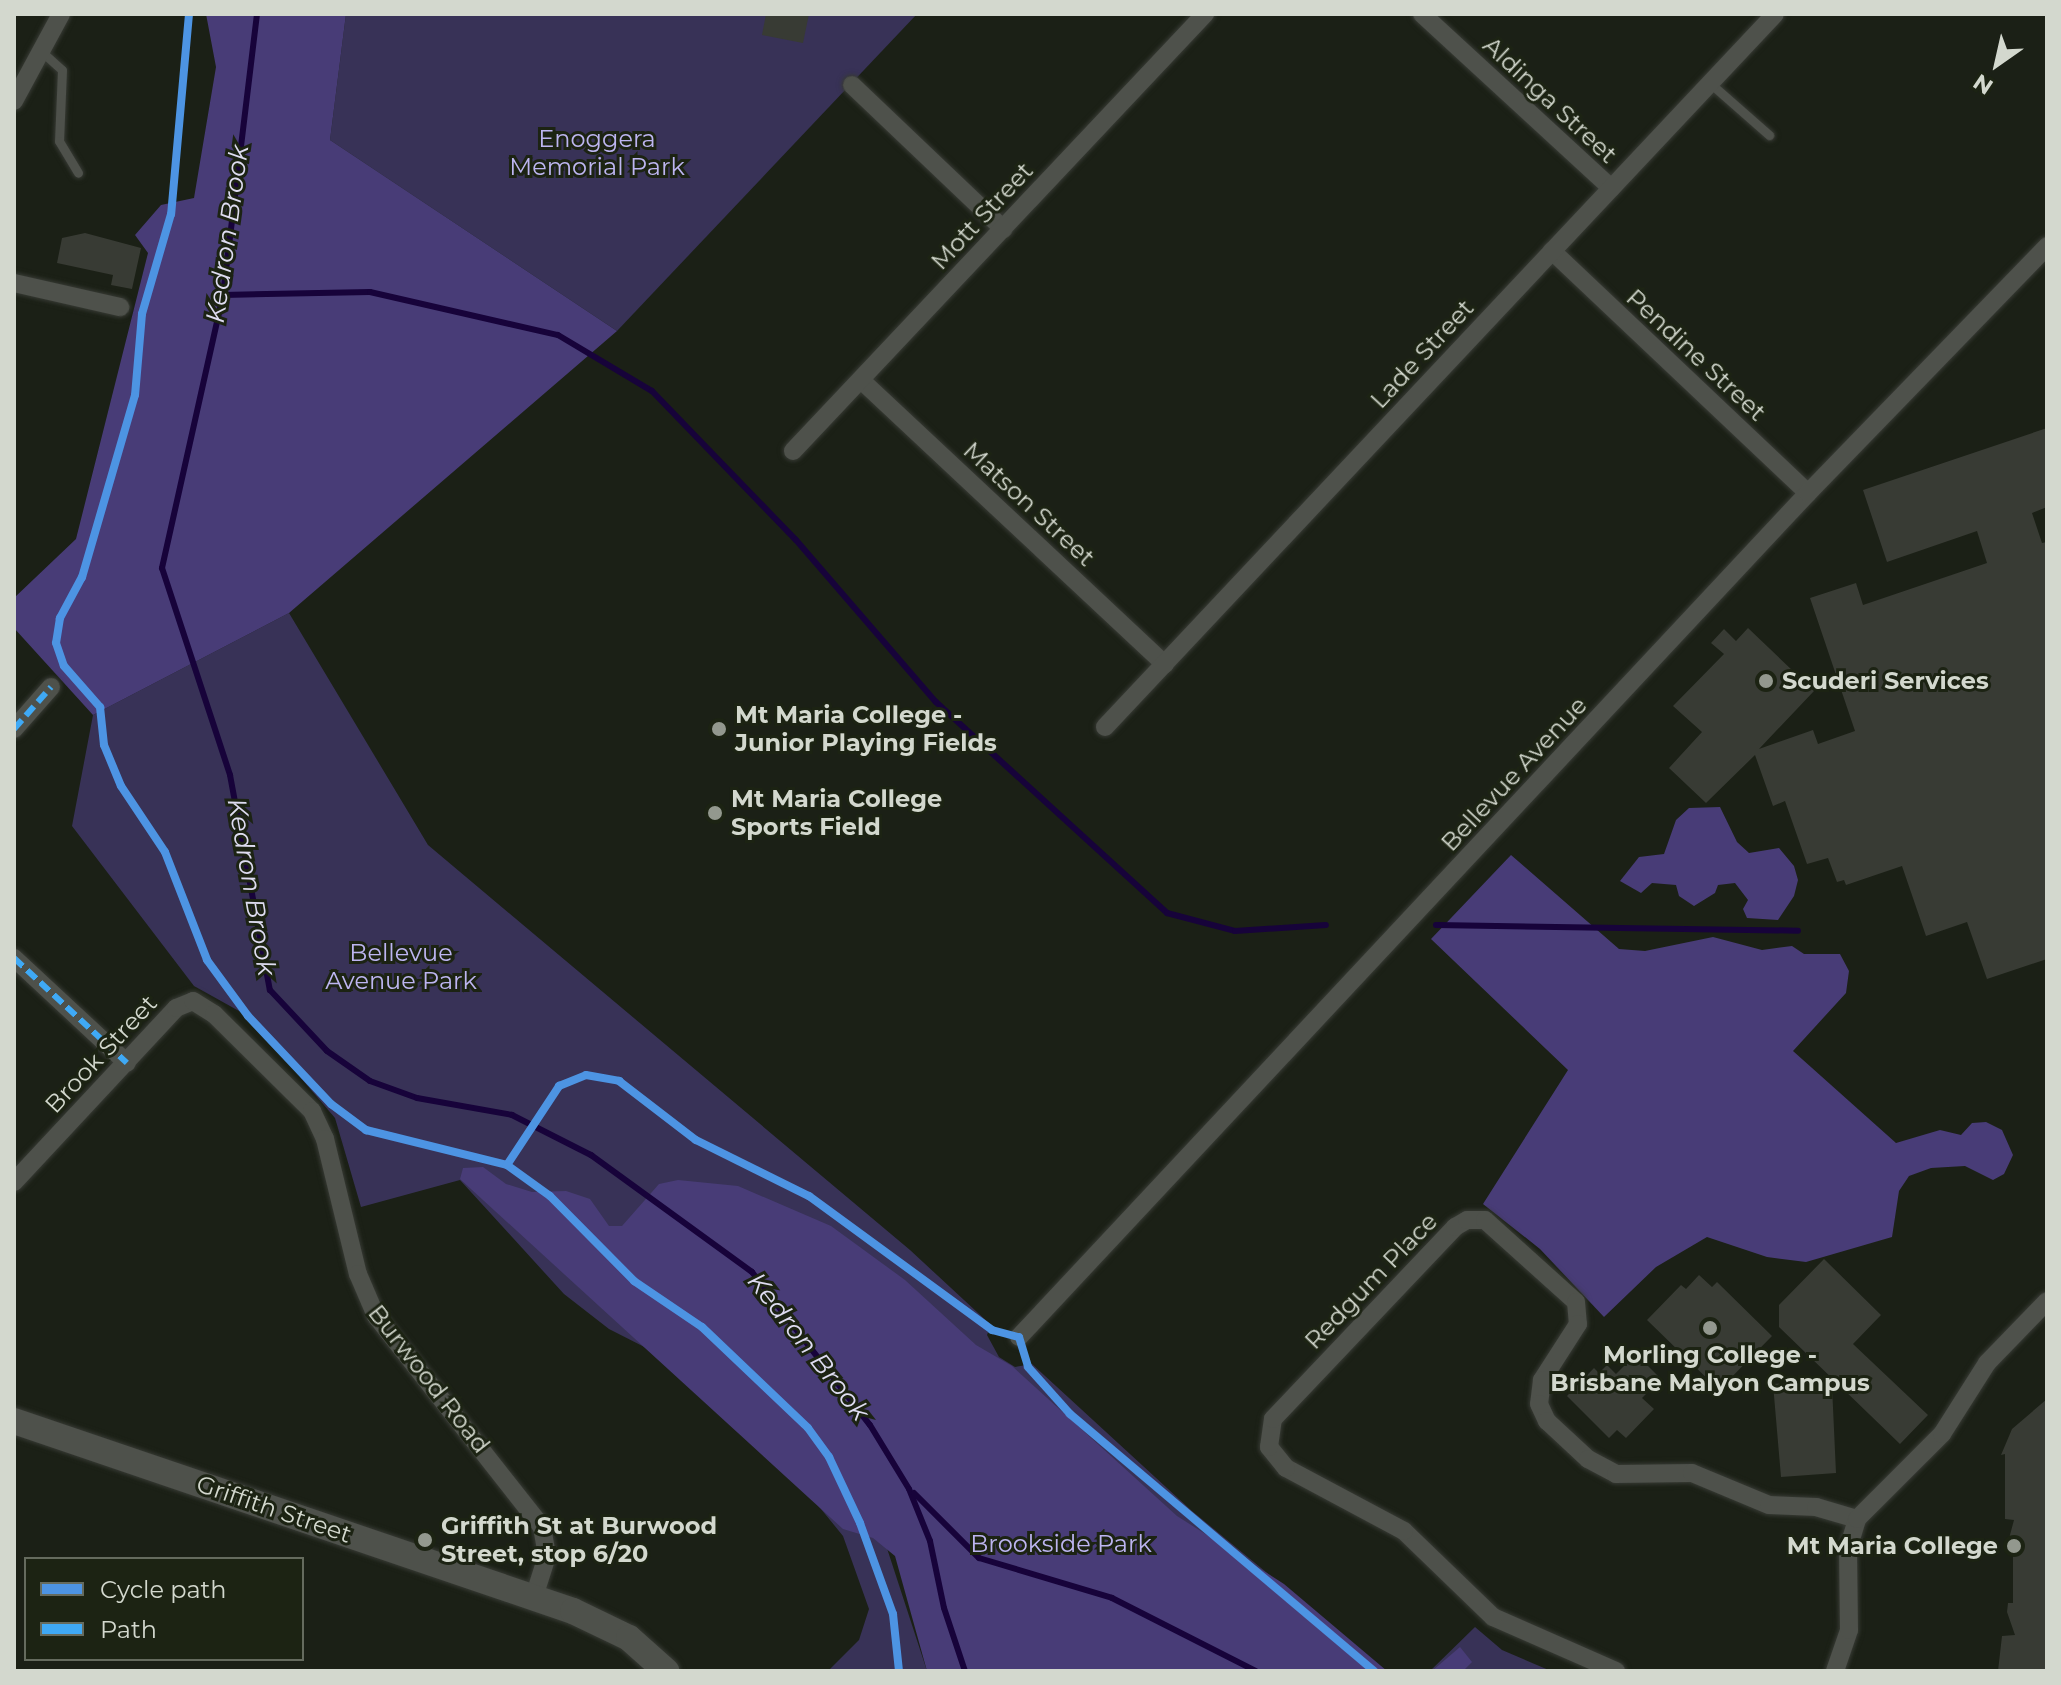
<!DOCTYPE html>
<html>
<head>
<meta charset="utf-8">
<style>
	body { margin:0 }
	#map { position:relative; width:2061px; height:1685px; overflow:hidden; background:#1b2016; font-family:Montserrat,sans-serif }
	div>[style] { position:absolute }
	[style*='--x'] { left:calc(var(--x)*1px); top:calc(var(--y)*1px); width:calc(var(--w)*1px); rotate:calc(var(--a)*1deg) }
	.green>* { inset:0; background:#383257 }
	.forest>* { inset:0; background:#483c77 }
	.stream>* { height:6px; margin:-3px; padding:0 3px; transform-origin:3px; border-radius:3px; background:#17033a }
	.building>* { inset:0; background:#383b34 }
	.roads { filter:drop-shadow(0 0 2px #373a34) drop-shadow(0 0 2px #373a34) }
	.lane>* { height:9px; margin:-4.5px; padding:0 4.5px; transform-origin:4.5px; border-radius:4.5px; background:#4e514b }
	.street>* { height:18px; margin:-9px; padding:0 9px; transform-origin:9px; border-radius:9px; background:#4e514b }
	.secondary>* { height:26px; margin:-13px; padding:0 13px; transform-origin:13px; border-radius:13px; background:#4e514b }
	.quiet>* { height:6px; margin-top:-3px; transform-origin:0; background:repeating-linear-gradient(90deg,#3fa9f5 0 12px,transparent 0 18px) }
	.cycleway>* { height:8px; margin:-4px; padding:0 4px; transform-origin:4px; border-radius:4px; background:#4d94e3 }
	.dots>* { width:22px; height:22px; translate:-50% -50%; box-sizing:border-box; border:4px solid #1c2313; border-radius:50% }
	span { translate:-50% -50%; white-space:nowrap; text-align:center; line-height:1.15; -webkit-text-stroke:6px #1c2313; paint-order:stroke }
	.street-label { font-size:24px; color:#d3d8ce }
	.park-label { font-size:24px; color:#bdb5f1 }
	.poi-label { font-size:24px; color:#d3d8ce; font-weight:700 }
	.left { translate:0 -50%; text-align:left }
	.right { translate:-100% -50%; text-align:right }
	.water-label { font-size:26px; color:#dedcf1; font-style:italic }
	.frame { position:absolute; inset:0; border:16px solid #d3d8ce; pointer-events:none }
	.legend { position:absolute; left:24px; top:1557px; width:280px; height:104px; box-sizing:border-box; background:#1c2313; border:2px solid #656b5e; margin:0; padding:10px 14px; list-style:none; font-size:24px; color:#d3d8ce }
	.legend li { display:flex; align-items:center; gap:16px; height:40px }
	.legend b { width:40px; border:2px solid #656b5e }
	.north { position:absolute; left:1957px; top:24px; width:80px; height:80px; -webkit-text-stroke:6px #1c2313; paint-order:stroke; rotate:214deg; font-size:22px; font-weight:700; line-height:32px; text-align:center; color:#d3d8ce }
	.north::after { content:''; display:block; margin:auto; width:28px; height:36px; background:#d3d8ce; clip-path:polygon(50% 0,100% 100%,50% 72%,0 100%) }
</style>
</head>
<body>
<div id="map">
	<div class="green">
		<i style="clip-path:polygon(346px 14px,917px 14px,617px 331px,330px 140px)"></i>
		<i style="clip-path:polygon(289px 613px,428px 845px,910px 1250px,991px 1325px,987px 1335px,999px 1357px,1015px 1367px,1032px 1364px,1192px 1511px,1386px 1671px,882px 1533px,927px 1671px,828px 1671px,859px 1640px,869px 1609px,843px 1536px,721px 1386px,609px 1329px,564px 1294px,460px 1180px,361px 1207px,335px 1118px,248px 1016px,194px 986px,72px 826px,93px 715px)"></i>
		<i style="clip-path:polygon(1475px 1627px,1502px 1650px,1551px 1671px,1430px 1671px)"></i>
	</div>
	<div class="forest">
		<i style="clip-path:polygon(206px 14px,346px 14px,330px 140px,617px 331px,289px 613px,93px 715px,14px 628px,14px 598px,76px 539px,148px 253px,135px 235px,161px 205px,194px 198px,216px 67px)"></i>
		<i style="clip-path:polygon(1720px 807px,1737px 842px,1749px 853px,1779px 848px,1794px 866px,1798px 880px,1794px 896px,1778px 920px,1747px 918px,1743px 909px,1748px 900px,1735px 883px,1718px 885px,1715px 893px,1694px 906px,1679px 896px,1676px 885px,1652px 883px,1641px 893px,1620px 881px,1639px 857px,1664px 854px,1676px 820px,1689px 808px)"></i>
		<i style="clip-path:polygon(1511px 855px,1619px 949px,1645px 951px,1713px 937px,1762px 950px,1792px 946px,1804px 954px,1840px 954px,1849px 971px,1846px 993px,1793px 1051px,1896px 1143px,1940px 1130px,1961px 1135px,1972px 1123px,1986px 1122px,2002px 1130px,2013px 1155px,2004px 1174px,1993px 1180px,1965px 1166px,1931px 1168px,1909px 1176px,1899px 1191px,1892px 1237px,1806px 1262px,1767px 1257px,1707px 1237px,1656px 1267px,1604px 1317px,1540px 1249px,1483px 1204px,1568px 1070px,1431px 939px)"></i>
		<i style="clip-path:polygon(483px 1167px,506px 1184px,532px 1192px,566px 1191px,590px 1199px,609px 1226px,622px 1226px,659px 1184px,678px 1180px,738px 1186px,831px 1226px,905px 1280px,976px 1345px,1012px 1366px,1177px 1516px,1284px 1584px,1387px 1671px,927px 1671px,895px 1556px,873px 1538px,843px 1529px,460px 1179px,463px 1168px)"></i>
		<i style="clip-path:polygon(1460px 1647px,1472px 1662px,1463px 1671px,1432px 1671px)"></i>
	</div>
	<div class="stream">
		<i style="--x:257;--y:14;--w:283;--a:96.9"></i>
		<i style="--x:223;--y:295;--w:280;--a:102.6"></i>
		<i style="--x:162;--y:568;--w:218;--a:71.8"></i>
		<i style="--x:230;--y:775;--w:219;--a:79.5"></i>
		<i style="--x:270;--y:990;--w:83;--a:46.9"></i>
		<i style="--x:327;--y:1051;--w:52;--a:34.9"></i>
		<i style="--x:370;--y:1081;--w:50;--a:19.9"></i>
		<i style="--x:417;--y:1098;--w:97;--a:10.1"></i>
		<i style="--x:512;--y:1115;--w:89;--a:26.9"></i>
		<i style="--x:591;--y:1155;--w:199;--a:36"></i>
		<i style="--x:752;--y:1272;--w:193;--a:52.4"></i>
		<i style="--x:870;--y:1425;--w:75;--a:58.6"></i>
		<i style="--x:909;--y:1489;--w:56;--a:68"></i>
		<i style="--x:930;--y:1541;--w:68;--a:78.2"></i>
		<i style="--x:944;--y:1608;--w:66;--a:71.6"></i>
		<i style="--x:223;--y:295;--w:147;--a:-1.2"></i>
		<i style="--x:370;--y:292;--w:193;--a:12.9"></i>
		<i style="--x:558;--y:335;--w:109;--a:30.8"></i>
		<i style="--x:652;--y:391;--w:207;--a:46"></i>
		<i style="--x:796;--y:540;--w:214;--a:49.2"></i>
		<i style="--x:936;--y:702;--w:313;--a:42.4"></i>
		<i style="--x:1167;--y:913;--w:70;--a:14.8"></i>
		<i style="--x:1235;--y:931;--w:91;--a:-3.8"></i>
		<i style="--x:1436;--y:925;--w:362;--a:0.9"></i>
		<i style="--x:914;--y:1493;--w:92;--a:45"></i>
		<i style="--x:979;--y:1558;--w:139;--a:16.7"></i>
		<i style="--x:1112;--y:1598;--w:161;--a:26.9"></i>
	</div>
	<div class="building">
		<i style="clip-path:polygon(766px 14px,809px 14px,803px 43px,762px 35px)"></i>
		<i style="clip-path:polygon(85px 233px,141px 248px,132px 289px,111px 285px,113px 275px,57px 263px,62px 238px)"></i>
		<i style="clip-path:polygon(2047px 428px,2047px 507px,2032px 513px,2042px 543px,2047px 542px,2047px 959px,1987px 979px,1967px 922px,1926px 936px,1902px 866px,1846px 885px,1844px 880px,1837px 882px,1828px 858px,1807px 864px,1785px 801px,1773px 806px,1755px 755px,1706px 803px,1669px 768px,1702px 732px,1673px 706px,1724px 654px,1711px 643px,1724px 629px,1736px 641px,1748px 628px,1814px 691px,1759px 749px,1813px 730px,1818px 744px,1855px 731px,1810px 598px,1856px 583px,1863px 605px,1987px 563px,1977px 531px,1887px 562px,1863px 490px)"></i>
		<i style="clip-path:polygon(1824px 1259px,1881px 1315px,1853px 1344px,1928px 1415px,1900px 1444px,1779px 1327px,1779px 1305px)"></i>
		<i style="clip-path:polygon(1699px 1275px,1712px 1287px,1717px 1282px,1772px 1336px,1719px 1390px,1647px 1320px,1681px 1285px,1686px 1289px)"></i>
		<i style="clip-path:polygon(1636px 1354px,1661px 1379px,1642px 1398px,1654px 1409px,1626px 1438px,1617px 1430px,1609px 1438px,1567px 1396px,1594px 1368px,1599px 1373px,1607px 1365px,1616px 1374px)"></i>
		<i style="clip-path:polygon(1789px 1383px,1790px 1389px,1832px 1386px,1836px 1473px,1781px 1477px,1773px 1384px)"></i>
		<i style="clip-path:polygon(2047px 1399px,2047px 1671px,1998px 1671px,2002px 1636px,2015px 1635px,2007px 1612px,2008px 1603px,2013px 1603px,2013px 1553px,2008px 1553px,2007px 1546px,2014px 1520px,2005px 1519px,2005px 1454px,2001px 1455px,2012px 1429px)"></i>
	</div>
	<div class="roads">
		<div class="lane">
			<i style="--x:41;--y:51;--w:28;--a:42"></i>
			<i style="--x:62;--y:70;--w:71;--a:92.4"></i>
			<i style="--x:59;--y:141;--w:37;--a:59"></i>
			<i style="--x:1710;--y:83;--w:79;--a:41.4"></i>
		</div>
		<div class="street">
			<i style="--x:1422;--y:14;--w:257;--a:42.6"></i>
			<i style="--x:852;--y:85;--w:209;--a:43.6"></i>
			<i style="--x:14;--y:101;--w:99;--a:-61.6"></i>
			<i style="--x:1552;--y:251;--w:352;--a:43.4"></i>
			<i style="--x:14;--y:283;--w:109;--a:12.8"></i>
			<i style="--x:861;--y:380;--w:416;--a:43.1"></i>
			<i style="--x:793;--y:451;--w:601;--a:-46.69"></i>
			<i style="--x:1105;--y:727;--w:978;--a:-46.78"></i>
			<i style="--x:14;--y:729;--w:56;--a:-48.6"></i>
			<i style="--x:14;--y:958;--w:154;--a:42.9"></i>
			<i style="--x:14;--y:1182;--w:238;--a:-47"></i>
			<i style="--x:176;--y:1008;--w:18;--a:-22"></i>
			<i style="--x:193;--y:1001;--w:25;--a:32"></i>
			<i style="--x:214;--y:1014;--w:138;--a:44.7"></i>
			<i style="--x:312;--y:1111;--w:31;--a:65"></i>
			<i style="--x:325;--y:1139;--w:139;--a:76.3"></i>
			<i style="--x:358;--y:1274;--w:46;--a:66.8"></i>
			<i style="--x:376;--y:1316;--w:268;--a:51.8"></i>
			<i style="--x:542;--y:1527;--w:29;--a:80"></i>
			<i style="--x:547;--y:1556;--w:43;--a:107.6"></i>
			<i style="--x:1019;--y:1337;--w:1155;--a:-46.93"></i>
			<i style="--x:1808;--y:493;--w:344;--a:-45.9"></i>
			<i style="--x:1616;--y:1671;--w:134;--a:-156.3"></i>
			<i style="--x:1493;--y:1617;--w:124;--a:-136"></i>
			<i style="--x:1404;--y:1531;--w:134;--a:-151.9"></i>
			<i style="--x:1286;--y:1468;--w:27;--a:-129"></i>
			<i style="--x:1269;--y:1447;--w:28;--a:-82"></i>
			<i style="--x:1273;--y:1419;--w:265;--a:-46.5"></i>
			<i style="--x:1455;--y:1227;--w:14;--a:-30"></i>
			<i style="--x:1467;--y:1220;--w:18;--a:0"></i>
			<i style="--x:1485;--y:1220;--w:122;--a:42"></i>
			<i style="--x:1576;--y:1302;--w:22;--a:85"></i>
			<i style="--x:1578;--y:1324;--w:67;--a:122.7"></i>
			<i style="--x:1542;--y:1380;--w:24;--a:97"></i>
			<i style="--x:1539;--y:1404;--w:19;--a:65"></i>
			<i style="--x:1547;--y:1421;--w:56;--a:42.8"></i>
			<i style="--x:1588;--y:1459;--w:32;--a:28"></i>
			<i style="--x:1616;--y:1474;--w:76;--a:-0.8"></i>
			<i style="--x:1692;--y:1473;--w:83;--a:22.6"></i>
			<i style="--x:1769;--y:1505;--w:47;--a:2.4"></i>
			<i style="--x:1816;--y:1507;--w:43;--a:16.3"></i>
			<i style="--x:1835;--y:1671;--w:43;--a:-71.1"></i>
			<i style="--x:1849;--y:1630;--w:81;--a:-90.7"></i>
			<i style="--x:1848;--y:1549;--w:31;--a:-73"></i>
			<i style="--x:1857;--y:1519;--w:120;--a:-45"></i>
			<i style="--x:1942;--y:1434;--w:84;--a:-57.6"></i>
			<i style="--x:1987;--y:1363;--w:86;--a:-45.9"></i>
		</div>
		<div class="secondary">
			<i style="--x:14;--y:1421;--w:590;--a:18.77"></i>
			<i style="--x:573;--y:1611;--w:62;--a:25.7"></i>
			<i style="--x:629;--y:1638;--w:50;--a:41.7"></i>
		</div>
	</div>
	<div class="quiet">
		<i style="--x:14;--y:729;--w:56;--a:-48.6"></i>
		<i style="--x:14;--y:958;--w:154;--a:42.9"></i>
	</div>
	<div class="cycleway">
		<i style="--x:189;--y:14;--w:201;--a:95.1"></i>
		<i style="--x:171;--y:214;--w:104;--a:106.2"></i>
		<i style="--x:142;--y:314;--w:81;--a:94.9"></i>
		<i style="--x:135;--y:395;--w:190;--a:106.2"></i>
		<i style="--x:82;--y:577;--w:47;--a:118.2"></i>
		<i style="--x:60;--y:618;--w:25;--a:99"></i>
		<i style="--x:56;--y:643;--w:24;--a:71"></i>
		<i style="--x:64;--y:666;--w:55;--a:48.7"></i>
		<i style="--x:100;--y:707;--w:38;--a:84"></i>
		<i style="--x:104;--y:745;--w:44;--a:67.5"></i>
		<i style="--x:121;--y:786;--w:79;--a:56.3"></i>
		<i style="--x:165;--y:852;--w:116;--a:68.7"></i>
		<i style="--x:207;--y:960;--w:69;--a:53.8"></i>
		<i style="--x:248;--y:1016;--w:121;--a:46.7"></i>
		<i style="--x:331;--y:1104;--w:44;--a:36.6"></i>
		<i style="--x:366;--y:1130;--w:145;--a:13.9"></i>
		<i style="--x:507;--y:1165;--w:53;--a:35.8"></i>
		<i style="--x:550;--y:1196;--w:120;--a:45.3"></i>
		<i style="--x:634;--y:1281;--w:82;--a:34.1"></i>
		<i style="--x:702;--y:1327;--w:146;--a:43.6"></i>
		<i style="--x:808;--y:1428;--w:36;--a:54"></i>
		<i style="--x:829;--y:1457;--w:73;--a:64.8"></i>
		<i style="--x:860;--y:1523;--w:97;--a:70.1"></i>
		<i style="--x:893;--y:1614;--w:57;--a:84"></i>
		<i style="--x:507;--y:1165;--w:95;--a:-56.6"></i>
		<i style="--x:559;--y:1086;--w:29;--a:-22"></i>
		<i style="--x:586;--y:1075;--w:34;--a:10"></i>
		<i style="--x:619;--y:1081;--w:97;--a:37.5"></i>
		<i style="--x:696;--y:1140;--w:126;--a:26.4"></i>
		<i style="--x:809;--y:1196;--w:227;--a:36.2"></i>
		<i style="--x:992;--y:1330;--w:28;--a:15"></i>
		<i style="--x:1019;--y:1337;--w:31;--a:73"></i>
		<i style="--x:1028;--y:1367;--w:63;--a:48.2"></i>
		<i style="--x:1070;--y:1414;--w:398;--a:40.2"></i>
	</div>
	<div class="dots">
		<i style="left:1766px;top:681px;background:#93988e"></i>
		<i style="left:719px;top:729px;background:#93988e"></i>
		<i style="left:715px;top:813px;background:#93988e"></i>
		<i style="left:1710px;top:1328px;background:#93988e"></i>
		<i style="left:425px;top:1540px;background:#93988e"></i>
		<i style="left:2014px;top:1546px;background:#93988e"></i>
	</div>
	<div class="street-label">
		<span style="left:1550px;top:100px;rotate:43deg">Aldinga Street</span>
		<span style="left:982px;top:216px;rotate:-47deg">Mott Street</span>
		<span style="left:1422px;top:354px;rotate:-47deg">Lade Street</span>
		<span style="left:1696px;top:355px;rotate:43deg">Pendine Street</span>
		<span style="left:1029px;top:504px;rotate:43deg">Matson Street</span>
		<span style="left:1514px;top:774px;rotate:-47deg">Bellevue Avenue</span>
		<span style="left:101px;top:1054px;rotate:-47deg">Brook Street</span>
		<span style="left:1371px;top:1281px;rotate:-46deg">Redgum Place</span>
		<span style="left:429px;top:1379px;rotate:52deg">Burwood Road</span>
		<span style="left:274px;top:1509px;rotate:19deg">Griffith Street</span>
	</div>
	<div class="park-label">
		<span style="left:597px;top:153px">Enoggera<br>Memorial Park</span>
		<span style="left:401px;top:967px">Bellevue<br>Avenue Park</span>
		<span style="left:1061px;top:1544px">Brookside Park</span>
	</div>
	<div class="poi-label">
		<span class="left" style="left:1782px;top:681px">Scuderi Services</span>
		<span class="left" style="left:735px;top:729px">Mt Maria College -<br>Junior Playing Fields</span>
		<span class="left" style="left:731px;top:813px">Mt Maria College<br>Sports Field</span>
		<span style="left:1710px;top:1369px">Morling College -<br>Brisbane Malyon Campus</span>
		<span class="left" style="left:441px;top:1540px">Griffith St at Burwood<br>Street, stop 6/20</span>
		<span class="right" style="left:1998px;top:1546px">Mt Maria College</span>
	</div>
	<div class="water-label">
		<span style="left:228px;top:234px;rotate:-82deg">Kedron Brook</span>
		<span style="left:251px;top:887px;rotate:80deg">Kedron Brook</span>
		<span style="left:808px;top:1347px;rotate:52deg">Kedron Brook</span>
	</div>
	<div class="frame"></div>
	<ul class="legend">
	<li><b style="height:10px;background:#4d94e3"></b>Cycle path</li>
	<li><b style="height:10px;background:#3fa9f5"></b>Path</li>
	</ul>
	<div class="north">N</div>
</div>
</body>
</html>
